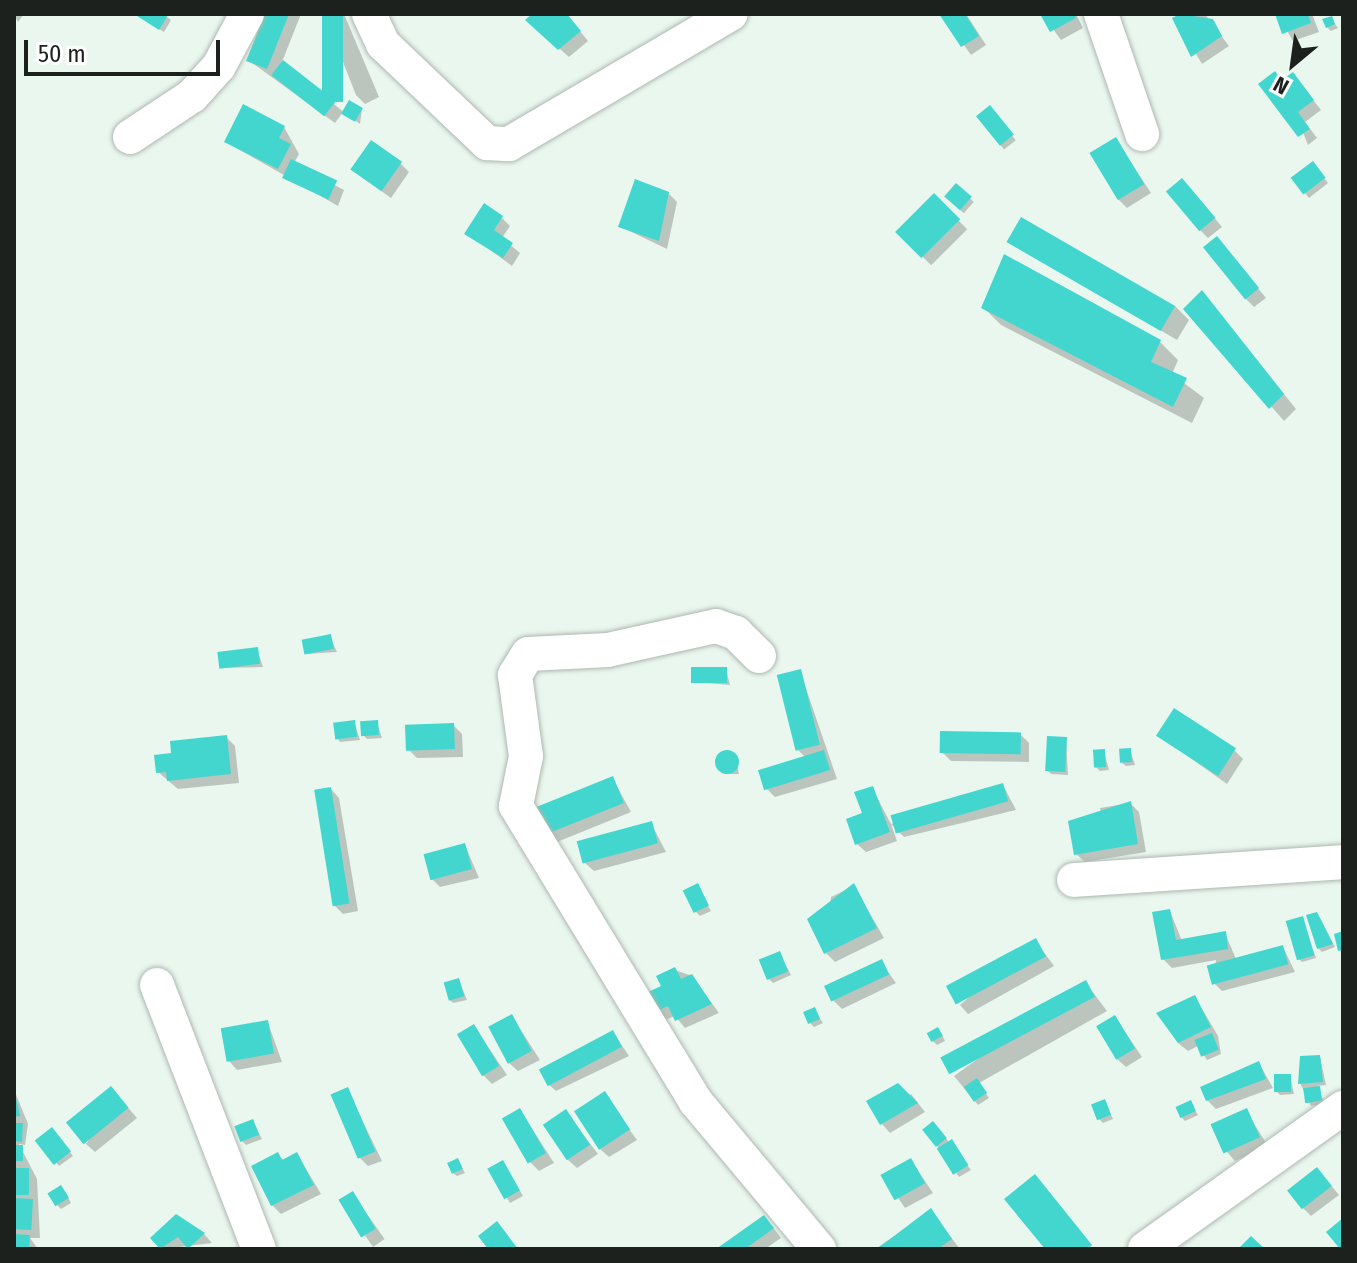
<!DOCTYPE html>
<html>
<head>
<meta charset="utf-8">
<style>
	body { margin:0 }
	#map { position:relative; width:1357px; height:1263px; overflow:hidden; background:#eaf7ee; font-family:"Fira Sans Condensed",sans-serif }
	div>[style] { position:absolute }
	[style*='--x'] { left:calc(var(--x)*1px); top:calc(var(--y)*1px); width:calc(var(--w)*1px); rotate:calc(var(--a)*1deg) }
	.shadow>* { inset:0; background:#0003; transform-origin:0 0 }
	.building>* { inset:0; background:#42d6cf; transform-origin:0 0 }
	.round { border-radius:50% }
	.roads { filter:drop-shadow(0 0 2px #acb8b0) drop-shadow(0 0 2px #acb8b0) }
	.minor>* { height:34px; margin:-17px; padding:0 17px; transform-origin:17px; border-radius:17px; background:#fff }
	span { translate:-50% -50%; white-space:nowrap; text-align:center; line-height:1.15; -webkit-text-stroke:6px #fff; paint-order:stroke }
	.frame { position:absolute; inset:0; border:16px solid #1c211e; pointer-events:none }
	.north { position:absolute; left:1253px; top:24px; width:80px; height:80px; -webkit-text-stroke:6px #fff; paint-order:stroke; rotate:209deg; font-size:22px; font-weight:700; line-height:32px; text-align:center; color:#1c211e }
	.north::after { content:''; display:block; margin:auto; width:28px; height:36px; background:#1c211e; clip-path:polygon(50% 0,100% 100%,50% 72%,0 100%) }
	.scale { position:absolute; left:24px; top:40px; width:196px; height:36px; box-sizing:border-box; border:4px solid #1c211e; border-top:0; padding-left:10px; font-size:24px; line-height:28px; white-space:nowrap; color:#1c211e; -webkit-text-stroke:6px #fff; paint-order:stroke }
</style>
</head>
<body>
<div id="map">
	<div class="shadow">
		<i style="clip-path:polygon(14px 14px,24px 14px,18px 22px)"></i>
		<i style="clip-path:polygon(135px 14px,163px 14px,171px 20px,164px 32px)"></i>
		<i style="clip-path:polygon(267px 14px,301px 14px,282px 62px,345px 113px,362px 109px,360px 124px,343px 112px,335px 123px,248px 60px)"></i>
		<i style="clip-path:polygon(324px 14px,344px 14px,379px 97px,365px 104px,356px 95px)"></i>
		<i style="clip-path:polygon(535px 14px,566px 14px,588px 41px,569px 57px,527px 20px)"></i>
		<i style="clip-path:polygon(942px 14px,966px 14px,986px 45px,971px 55px)"></i>
		<i style="clip-path:polygon(1042px 14px,1076px 14px,1083px 28px,1061px 40px)"></i>
		<i style="clip-path:polygon(1185px 14px,1205px 14px,1229px 46px,1202px 64px,1175px 19px)"></i>
		<i style="clip-path:polygon(1277px 14px,1312px 14px,1319px 32px,1293px 41px)"></i>
		<i style="clip-path:polygon(1331px 18px,1338px 28px,1331px 31px,1327px 27px)"></i>
		<i style="clip-path:polygon(1293px 74px,1321px 110px,1305px 122px,1317px 138px,1308px 145px,1283px 82px)"></i>
		<i style="left:993px;top:111px;width:37px;height:15px;rotate:52deg"></i>
		<i style="clip-path:polygon(284px 127px,299px 154px,294px 163px,344px 190px,338px 206px,226px 142px)"></i>
		<i style="clip-path:polygon(1116px 140px,1151px 193px,1127px 208px,1118px 199px)"></i>
		<i style="clip-path:polygon(400px 163px,409px 172px,391px 198px,362px 177px)"></i>
		<i style="clip-path:polygon(1316px 167px,1328px 183px,1309px 198px,1293px 179px)"></i>
		<i style="left:956px;top:186px;width:24px;height:15px;rotate:42deg"></i>
		<i style="clip-path:polygon(1191px 189px,1222px 227px,1208px 238px,1199px 229px)"></i>
		<i style="clip-path:polygon(668px 193px,677px 202px,667px 249px,621px 227px)"></i>
		<i style="left:934px;top:196px;width:47px;height:51px;rotate:45deg"></i>
		<i style="clip-path:polygon(502px 218px,510px 226px,502px 238px,520px 253px,512px 266px,467px 233px)"></i>
		<i style="clip-path:polygon(1217px 238px,1266px 298px,1254px 307px,1245px 298px)"></i>
		<i style="clip-path:polygon(1013px 244px,1175px 306px,1189px 320px,1177px 340px)"></i>
		<i style="clip-path:polygon(1202px 292px,1296px 409px,1284px 421px,1186px 309px)"></i>
		<i style="clip-path:polygon(983px 307px,1160px 342px,1178px 360px,1172px 374px,1204px 398px,1192px 423px,1001px 325px)"></i>
		<i style="clip-path:polygon(330px 637px,337px 652px,307px 654px)"></i>
		<i style="clip-path:polygon(257px 649px,263px 667px,221px 668px)"></i>
		<i style="clip-path:polygon(726px 669px,730px 685px,693px 682px)"></i>
		<i style="clip-path:polygon(800px 671px,837px 779px,775px 797px,766px 788px,805px 757px,798px 750px)"></i>
		<i style="clip-path:polygon(354px 722px,360px 740px,340px 742px,337px 738px)"></i>
		<i style="clip-path:polygon(377px 723px,382px 738px,367px 739px,363px 735px)"></i>
		<i style="clip-path:polygon(453px 725px,462px 734px,463px 757px,417px 758px,408px 749px)"></i>
		<i style="clip-path:polygon(1020px 734px,1029px 743px,1029px 762px,951px 761px,942px 752px)"></i>
		<i style="clip-path:polygon(1158px 735px,1235px 751px,1243px 759px,1227px 784px)"></i>
		<i style="clip-path:polygon(226px 737px,235px 746px,239px 783px,178px 789px,158px 772px,173px 755px)"></i>
		<i style="clip-path:polygon(1066px 739px,1068px 775px,1051px 774px,1047px 770px)"></i>
		<i style="clip-path:polygon(1130px 750px,1135px 765px,1126px 766px,1122px 763px)"></i>
		<i style="clip-path:polygon(1104px 752px,1109px 770px,1100px 771px,1096px 767px)"></i>
		<i style="clip-path:polygon(720px 756px,735px 756px,739px 774px,724px 774px)"></i>
		<i style="clip-path:polygon(613px 779px,631px 812px,552px 844px,543px 835px)"></i>
		<i style="clip-path:polygon(1003px 785px,1016px 810px,904px 837px,891px 824px,897px 841px,866px 852px,857px 844px,872px 788px,891px 824px)"></i>
		<i style="clip-path:polygon(331px 789px,339px 798px,358px 911px,343px 914px,334px 905px)"></i>
		<i style="clip-path:polygon(1130px 803px,1139px 812px,1146px 852px,1085px 862px,1076px 854px,1102px 817px,1100px 808px)"></i>
		<i style="clip-path:polygon(651px 823px,666px 852px,594px 871px,585px 863px)"></i>
		<i style="clip-path:polygon(465px 845px,479px 878px,440px 887px,431px 878px)"></i>
		<i style="clip-path:polygon(697px 886px,711px 911px,700px 916px,696px 912px)"></i>
		<i style="clip-path:polygon(854px 886px,884px 938px,835px 962px,826px 953px,831px 897px)"></i>
		<i style="clip-path:polygon(1170px 911px,1182px 941px,1225px 933px,1236px 959px,1283px 947px,1295px 972px,1222px 991px,1213px 982px,1216px 960px,1172px 968px,1163px 959px)"></i>
		<i style="clip-path:polygon(1302px 918px,1316px 958px,1302px 962px,1298px 958px)"></i>
		<i style="clip-path:polygon(1320px 918px,1335px 947px,1322px 952px,1318px 948px)"></i>
		<i style="clip-path:polygon(1035px 940px,1054px 966px,968px 1014px,960px 1005px)"></i>
		<i style="clip-path:polygon(779px 953px,791px 975px,773px 983px,769px 979px)"></i>
		<i style="clip-path:polygon(881px 962px,896px 983px,842px 1009px,833px 1000px)"></i>
		<i style="clip-path:polygon(675px 970px,692px 976px,719px 1013px,685px 1028px,675px 1016px,665px 1020px,657px 1011px)"></i>
		<i style="clip-path:polygon(459px 980px,467px 1000px,453px 1003px,449px 999px)"></i>
		<i style="clip-path:polygon(1085px 982px,1107px 1011px,979px 1083px,989px 1098px,978px 1105px,954px 1076px)"></i>
		<i style="clip-path:polygon(1195px 997px,1218px 1036px,1221px 1054px,1207px 1060px,1198px 1046px,1188px 1051px,1178px 1043px,1159px 1014px)"></i>
		<i style="clip-path:polygon(814px 1010px,823px 1023px,814px 1027px,810px 1023px)"></i>
		<i style="clip-path:polygon(512px 1016px,540px 1060px,518px 1071px,509px 1063px)"></i>
		<i style="clip-path:polygon(1115px 1017px,1142px 1057px,1126px 1067px,1117px 1059px)"></i>
		<i style="clip-path:polygon(268px 1023px,282px 1062px,237px 1070px,229px 1061px)"></i>
		<i style="clip-path:polygon(474px 1026px,507px 1075px,492px 1084px,483px 1075px)"></i>
		<i style="clip-path:polygon(613px 1032px,629px 1056px,556px 1091px,547px 1083px)"></i>
		<i style="clip-path:polygon(941px 1033px,945px 1041px,937px 1045px,933px 1041px)"></i>
		<i style="clip-path:polygon(1320px 1057px,1326px 1085px,1317px 1086px,1325px 1104px,1311px 1106px,1300px 1083px)"></i>
		<i style="clip-path:polygon(1259px 1063px,1273px 1088px,1216px 1109px,1207px 1100px)"></i>
		<i style="clip-path:polygon(1290px 1076px,1294px 1094px,1280px 1095px,1276px 1091px)"></i>
		<i style="clip-path:polygon(347px 1089px,382px 1161px,368px 1166px,359px 1157px)"></i>
		<i style="clip-path:polygon(15px 1092px,28px 1124px,25px 1145px,19px 1144px,37px 1179px,40px 1238px,30px 1238px,38px 1249px,14px 1249px)"></i>
		<i style="clip-path:polygon(604px 1094px,637px 1140px,609px 1157px,600px 1149px)"></i>
		<i style="clip-path:polygon(911px 1094px,925px 1112px,890px 1133px,882px 1124px)"></i>
		<i style="clip-path:polygon(119px 1097px,137px 1118px,95px 1152px,86px 1144px)"></i>
		<i style="clip-path:polygon(1104px 1101px,1113px 1119px,1103px 1123px,1099px 1119px)"></i>
		<i style="clip-path:polygon(1190px 1102px,1198px 1115px,1185px 1121px,1181px 1117px)"></i>
		<i style="clip-path:polygon(520px 1110px,554px 1163px,539px 1171px,530px 1162px)"></i>
		<i style="clip-path:polygon(1246px 1111px,1268px 1146px,1235px 1161px,1227px 1152px)"></i>
		<i style="clip-path:polygon(566px 1112px,598px 1154px,577px 1168px,568px 1160px)"></i>
		<i style="clip-path:polygon(253px 1121px,262px 1139px,246px 1145px,242px 1141px)"></i>
		<i style="clip-path:polygon(937px 1127px,971px 1170px,959px 1177px,937px 1146px)"></i>
		<i style="clip-path:polygon(56px 1134px,73px 1156px,59px 1166px,56px 1162px)"></i>
		<i style="clip-path:polygon(278px 1154px,284px 1161px,297px 1154px,321px 1194px,281px 1214px,272px 1205px)"></i>
		<i style="clip-path:polygon(911px 1160px,933px 1193px,905px 1208px,883px 1176px)"></i>
		<i style="clip-path:polygon(458px 1161px,465px 1173px,457px 1176px,453px 1173px)"></i>
		<i style="clip-path:polygon(506px 1167px,523px 1196px,510px 1203px,490px 1170px)"></i>
		<i style="clip-path:polygon(1325px 1178px,1339px 1195px,1311px 1216px,1303px 1208px)"></i>
		<i style="clip-path:polygon(65px 1191px,71px 1203px,61px 1209px,57px 1205px)"></i>
		<i style="left:353px;top:1194px;width:55px;height:14px;rotate:55deg"></i>
		<i style="clip-path:polygon(931px 1211px,960px 1249px,879px 1249px,878px 1247px)"></i>
		<i style="clip-path:polygon(176px 1216px,204px 1234px,212px 1243px,163px 1249px,153px 1238px)"></i>
		<i style="clip-path:polygon(772px 1226px,781px 1238px,765px 1249px,720px 1249px)"></i>
	</div>
	<div class="building">
		<i style="clip-path:polygon(134px 14px,166px 14px,168px 15px,159px 30px)"></i>
		<i style="clip-path:polygon(265px 14px,289px 14px,267px 69px,246px 61px)"></i>
		<i style="left:322px;top:14px;width:21px;height:88px"></i>
		<i style="clip-path:polygon(532px 14px,567px 14px,581px 31px,558px 50px,525px 20px)"></i>
		<i style="clip-path:polygon(939px 14px,965px 14px,979px 36px,961px 47px)"></i>
		<i style="clip-path:polygon(1040px 14px,1074px 14px,1076px 18px,1050px 32px)"></i>
		<i style="clip-path:polygon(1180px 14px,1213px 19px,1222px 36px,1191px 57px,1172px 18px)"></i>
		<i style="clip-path:polygon(1275px 14px,1308px 14px,1311px 23px,1282px 34px)"></i>
		<i style="clip-path:polygon(1332px 16px,1335px 24px,1326px 28px,1322px 19px)"></i>
		<i style="left:283px;top:60px;width:67px;height:19px;rotate:38deg"></i>
		<i style="clip-path:polygon(1275px 71px,1282px 80px,1293px 72px,1314px 100px,1298px 112px,1310px 129px,1298px 137px,1258px 84px)"></i>
		<i style="left:349px;top:100px;width:16px;height:16px;rotate:30deg"></i>
		<i style="clip-path:polygon(243px 104px,285px 126px,279px 138px,291px 144px,278px 169px,224px 142px)"></i>
		<i style="left:990px;top:105px;width:38px;height:18px;rotate:51deg"></i>
		<i style="left:1116px;top:137px;width:55px;height:31px;rotate:59deg"></i>
		<i style="left:371px;top:140px;width:38px;height:36px;rotate:35deg"></i>
		<i style="left:291px;top:159px;width:51px;height:21px;rotate:25deg"></i>
		<i style="left:1313px;top:161px;width:21px;height:28px;rotate:53deg"></i>
		<i style="left:1182px;top:178px;width:52px;height:21px;rotate:50deg"></i>
		<i style="clip-path:polygon(635px 179px,669px 192px,659px 241px,618px 227px)"></i>
		<i style="left:956px;top:183px;width:21px;height:18px;rotate:41deg"></i>
		<i style="left:934px;top:193px;width:37px;height:55px;rotate:45deg"></i>
		<i style="clip-path:polygon(484px 203px,503px 216px,494px 230px,513px 243px,503px 258px,464px 234px)"></i>
		<i style="left:1021px;top:217px;width:178px;height:29px;rotate:30deg"></i>
		<i style="left:1217px;top:236px;width:67px;height:18px;rotate:51deg"></i>
		<i style="clip-path:polygon(1004px 254px,1161px 340px,1151px 362px,1187px 378px,1173px 407px,981px 308px)"></i>
		<i style="clip-path:polygon(1202px 290px,1284px 394px,1269px 409px,1183px 309px)"></i>
		<i style="left:331px;top:634px;width:15px;height:30px;rotate:79deg"></i>
		<i style="left:258px;top:647px;width:17px;height:41px;rotate:83deg"></i>
		<i style="left:691px;top:667px;width:36px;height:16px"></i>
		<i style="left:801px;top:669px;width:78px;height:25px;rotate:76deg"></i>
		<i style="left:1174px;top:708px;width:74px;height:33px;rotate:33deg"></i>
		<i style="left:355px;top:720px;width:17px;height:22px;rotate:83deg"></i>
		<i style="left:378px;top:720px;width:15px;height:18px;rotate:86deg"></i>
		<i style="left:454px;top:723px;width:26px;height:49px;rotate:88deg"></i>
		<i style="left:940px;top:731px;width:81px;height:22px;rotate:1deg"></i>
		<i style="clip-path:polygon(227px 735px,231px 774px,167px 781px,166px 772px,156px 773px,154px 755px,171px 753px,170px 741px)"></i>
		<i style="left:1047px;top:736px;width:20px;height:35px;rotate:3deg"></i>
		<i style="left:1131px;top:748px;width:14px;height:12px;rotate:86deg"></i>
		<i style="left:1105px;top:749px;width:18px;height:12px;rotate:87deg"></i>
		<i style="left:824px;top:750px;width:21px;height:69px;rotate:73deg"></i>
		<i class="round" style="left:715px;top:750px;width:24px;height:24px"></i>
		<i style="left:613px;top:776px;width:29px;height:90px;rotate:68deg"></i>
		<i style="left:1003px;top:783px;width:19px;height:117px;rotate:74deg"></i>
		<i style="clip-path:polygon(873px 786px,890px 832px,855px 845px,846px 819px,862px 813px,854px 792px)"></i>
		<i style="left:331px;top:787px;width:118px;height:17px;rotate:81deg"></i>
		<i style="clip-path:polygon(1131px 801px,1138px 844px,1074px 855px,1068px 821px)"></i>
		<i style="left:652px;top:821px;width:23px;height:78px;rotate:75deg"></i>
		<i style="left:465px;top:843px;width:27px;height:43px;rotate:75deg"></i>
		<i style="left:698px;top:883px;width:25px;height:17px;rotate:64deg"></i>
		<i style="clip-path:polygon(854px 883px,877px 928px,824px 954px,807px 919px)"></i>
		<i style="clip-path:polygon(1170px 909px,1176px 940px,1226px 931px,1228px 949px,1161px 960px,1152px 912px)"></i>
		<i style="clip-path:polygon(1317px 912px,1333px 944px,1317px 949px,1306px 915px)"></i>
		<i style="left:1303px;top:916px;width:41px;height:18px;rotate:74deg"></i>
		<i style="clip-path:polygon(1343px 931px,1343px 950px,1338px 951px,1334px 934px)"></i>
		<i style="left:1036px;top:938px;width:21px;height:102px;rotate:62deg"></i>
		<i style="left:1283px;top:945px;width:20px;height:79px;rotate:75deg"></i>
		<i style="left:780px;top:951px;width:22px;height:23px;rotate:68deg"></i>
		<i style="left:882px;top:959px;width:17px;height:64px;rotate:65deg"></i>
		<i style="clip-path:polygon(675px 967px,681px 979px,692px 974px,712px 1004px,675px 1021px,668px 1006px,655px 1012px,646px 993px,661px 986px,656px 976px)"></i>
		<i style="left:459px;top:978px;width:19px;height:16px;rotate:74deg"></i>
		<i style="left:1086px;top:980px;width:19px;height:165px;rotate:62deg"></i>
		<i style="clip-path:polygon(1195px 995px,1211px 1027px,1178px 1043px,1156px 1013px)"></i>
		<i style="left:815px;top:1007px;width:13px;height:13px;rotate:67deg"></i>
		<i style="left:512px;top:1014px;width:42px;height:27px;rotate:62deg"></i>
		<i style="left:1115px;top:1015px;width:39px;height:22px;rotate:59deg"></i>
		<i style="left:268px;top:1020px;width:34px;height:48px;rotate:80deg"></i>
		<i style="left:474px;top:1024px;width:49px;height:20px;rotate:59deg"></i>
		<i style="left:938px;top:1027px;width:10px;height:13px;rotate:61deg"></i>
		<i style="left:613px;top:1030px;width:19px;height:84px;rotate:62deg"></i>
		<i style="left:1212px;top:1033px;width:18px;height:19px;rotate:68deg"></i>
		<i style="clip-path:polygon(1320px 1055px,1323px 1082px,1298px 1084px,1300px 1056px)"></i>
		<i style="clip-path:polygon(1259px 1061px,1266px 1079px,1206px 1101px,1200px 1087px)"></i>
		<i style="left:1274px;top:1074px;width:17px;height:18px"></i>
		<i style="left:977px;top:1078px;width:18px;height:16px;rotate:56deg"></i>
		<i style="clip-path:polygon(898px 1083px,918px 1103px,880px 1125px,866px 1101px)"></i>
		<i style="left:111px;top:1086px;width:28px;height:58px;rotate:51deg"></i>
		<i style="left:1320px;top:1086px;width:15px;height:17px;rotate:82deg"></i>
		<i style="left:348px;top:1087px;width:70px;height:19px;rotate:67deg"></i>
		<i style="clip-path:polygon(14px 1090px,20px 1116px,14px 1117px)"></i>
		<i style="left:605px;top:1091px;width:46px;height:37px;rotate:57deg"></i>
		<i style="left:1105px;top:1099px;width:17px;height:15px;rotate:69deg"></i>
		<i style="left:1191px;top:1100px;width:12px;height:17px;rotate:66deg"></i>
		<i style="left:520px;top:1108px;width:52px;height:21px;rotate:60deg"></i>
		<i style="left:1247px;top:1108px;width:32px;height:40px;rotate:66deg"></i>
		<i style="left:566px;top:1109px;width:43px;height:28px;rotate:56deg"></i>
		<i style="left:253px;top:1119px;width:17px;height:20px;rotate:69deg"></i>
		<i style="left:933px;top:1121px;width:22px;height:14px;rotate:51deg"></i>
		<i style="clip-path:polygon(14px 1123px,23px 1123px,22px 1142px,14px 1141px)"></i>
		<i style="left:52px;top:1127px;width:31px;height:22px;rotate:52deg"></i>
		<i style="left:952px;top:1139px;width:31px;height:18px;rotate:58deg"></i>
		<i style="left:14px;top:1145px;width:9px;height:16px"></i>
		<i style="clip-path:polygon(278px 1152px,282px 1160px,297px 1152px,314px 1185px,271px 1206px,251px 1166px)"></i>
		<i style="left:458px;top:1158px;width:12px;height:12px;rotate:66deg"></i>
		<i style="left:911px;top:1158px;width:29px;height:35px;rotate:61deg"></i>
		<i style="left:503px;top:1160px;width:35px;height:18px;rotate:61deg"></i>
		<i style="left:1317px;top:1167px;width:24px;height:38px;rotate:52deg"></i>
		<i style="left:14px;top:1168px;width:15px;height:27px"></i>
		<i style="clip-path:polygon(1035px 1174px,1092px 1245px,1088px 1249px,1045px 1249px,1004px 1199px)"></i>
		<i style="left:61px;top:1185px;width:15px;height:16px;rotate:58deg"></i>
		<i style="left:353px;top:1191px;width:44px;height:17px;rotate:59deg"></i>
		<i style="left:14px;top:1198px;width:19px;height:31px;rotate:3deg"></i>
		<i style="clip-path:polygon(931px 1208px,952px 1239px,938px 1249px,877px 1249px)"></i>
		<i style="clip-path:polygon(176px 1214px,205px 1233px,188px 1249px,178px 1237px,160px 1249px,150px 1238px)"></i>
		<i style="clip-path:polygon(764px 1215px,774px 1228px,745px 1249px,716px 1249px)"></i>
		<i style="clip-path:polygon(1343px 1218px,1343px 1249px,1340px 1249px,1326px 1232px)"></i>
		<i style="clip-path:polygon(497px 1221px,518px 1249px,488px 1249px,478px 1236px)"></i>
		<i style="left:14px;top:1234px;width:16px;height:15px;rotate:4deg"></i>
		<i style="clip-path:polygon(1251px 1236px,1265px 1249px,1238px 1249px)"></i>
	</div>
	<div class="roads">
		<div class="minor">
			<i style="--x:369;--y:14;--w:33;--a:65"></i>
			<i style="--x:383;--y:44;--w:144;--a:43.6"></i>
			<i style="--x:487;--y:143;--w:22;--a:3"></i>
			<i style="--x:509;--y:144;--w:257;--a:-30.4"></i>
			<i style="--x:1101;--y:14;--w:127;--a:71.1"></i>
			<i style="--x:130;--y:137;--w:74;--a:-33.5"></i>
			<i style="--x:192;--y:96;--w:40;--a:-48"></i>
			<i style="--x:219;--y:66;--w:59;--a:-61.7"></i>
			<i style="--x:759;--y:656;--w:33;--a:-135"></i>
			<i style="--x:736;--y:633;--w:21;--a:-161"></i>
			<i style="--x:716;--y:626;--w:111;--a:167.5"></i>
			<i style="--x:608;--y:650;--w:80;--a:177.1"></i>
			<i style="--x:528;--y:654;--w:25;--a:122"></i>
			<i style="--x:515;--y:675;--w:82;--a:82.3"></i>
			<i style="--x:526;--y:756;--w:51;--a:101.3"></i>
			<i style="--x:516;--y:806;--w:346;--a:58.7"></i>
			<i style="--x:696;--y:1102;--w:192;--a:50.1"></i>
			<i style="--x:1074;--y:880;--w:270;--a:-3.8"></i>
			<i style="--x:157;--y:985;--w:283;--a:68.9"></i>
			<i style="--x:1145;--y:1249;--w:243;--a:-35.5"></i>
		</div>
	</div>
	<div class="frame"></div>
	<div class="north">N</div>
	<div class="scale">50 m</div>
</div>
</body>
</html>
